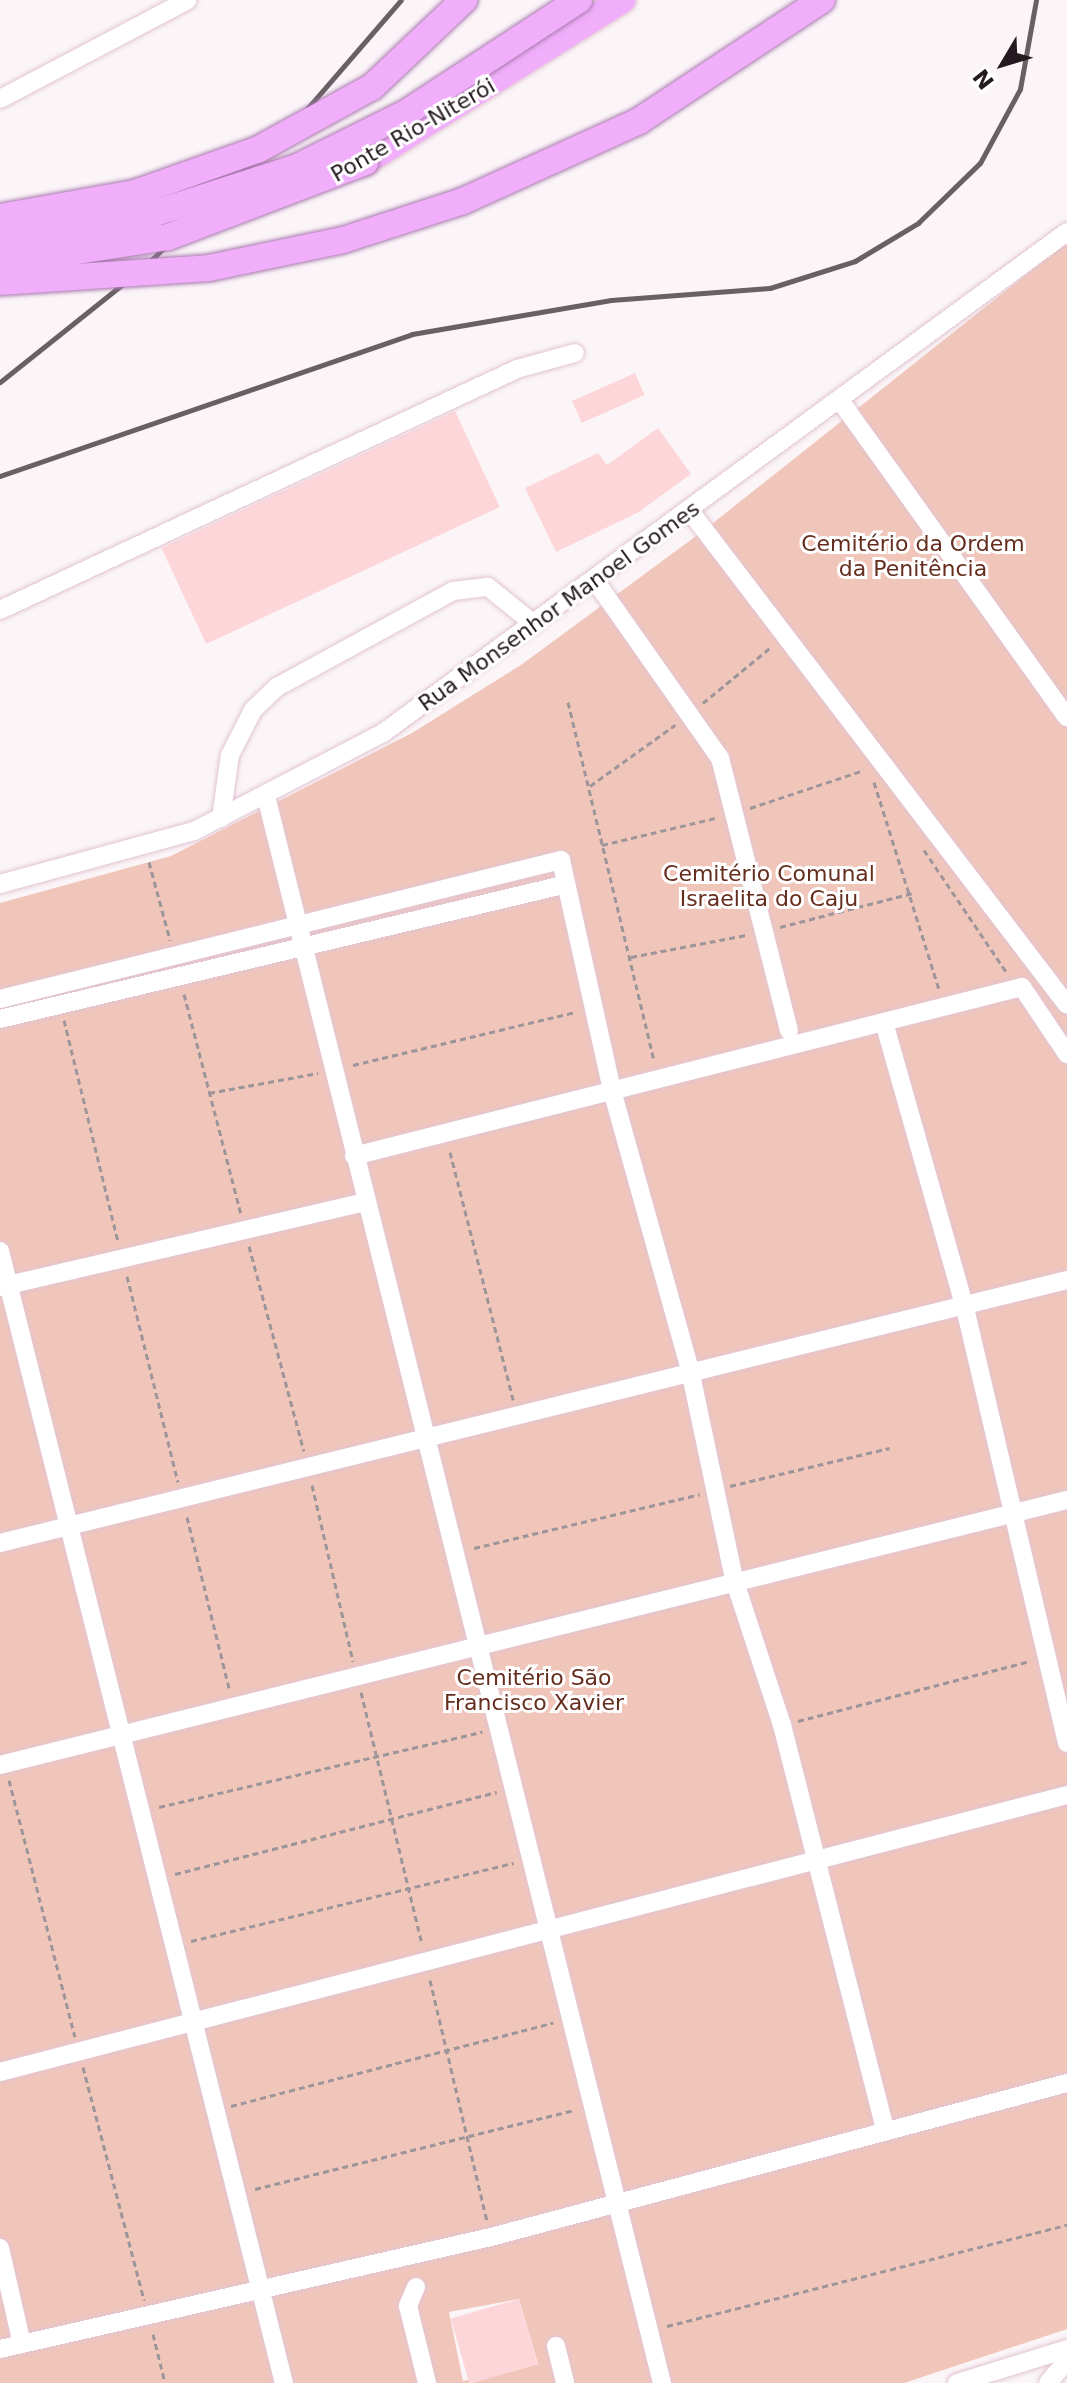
<!DOCTYPE html>
<html>
<head>
<meta charset="utf-8">
<style>
	body { margin:0 }
	#map { position:relative; width:1067px; height:2383px; overflow:hidden; background:#fbf5f8; font-family:"DejaVu Sans",sans-serif }
	div>[style] { position:absolute }
	[style*='--x'] { left:calc(var(--x)*1px); top:calc(var(--y)*1px); width:calc(var(--w)*1px); rotate:calc(var(--a)*1deg) }
	.green>* { inset:0; background:#f1c6ba }
	.building>* { inset:0; background:#fdd6da; transform-origin:0 0 }
	.path>* { height:3px; margin-top:-1.5px; transform-origin:0; background:repeating-linear-gradient(90deg,#9d9599 0 6px,transparent 0 10px) }
	.roads { filter:drop-shadow(0 0 2px #e1c4d2) drop-shadow(0 0 2px #e1c4d2) }
	.minor>* { height:18px; margin:-9px; padding:0 9px; transform-origin:9px; border-radius:9px; background:#fff }
	.highway>* { height:26px; margin:-13px; padding:0 13px; transform-origin:13px; border-radius:13px; background:#f1aefb }
	.rail>* { height:5px; margin:-2.5px; padding:0 2.5px; transform-origin:2.5px; border-radius:2.5px; background:#696065 }
	.bridges { filter:drop-shadow(0 0 2px #a97aae) drop-shadow(0 0 2px #a97aae) }
	.highway-bridge>* { height:26px; margin:-13px; padding:0 13px; transform-origin:13px; border-radius:13px; background:#f1aefb }
	span { translate:-50% -50%; white-space:nowrap; text-align:center; line-height:1.15; -webkit-text-stroke:6px #fff; paint-order:stroke }
	.street-label { font-size:22px; color:#241a1f }
	.park-label { font-size:22px; color:#652d1e }
	.north { position:absolute; left:963px; top:24px; width:80px; height:80px; -webkit-text-stroke:6px #fff; paint-order:stroke; rotate:232deg; font-size:22px; font-weight:700; line-height:32px; text-align:center; color:#241a1f }
	.north::after { content:''; display:block; margin:auto; width:28px; height:36px; background:#241a1f; clip-path:polygon(50% 0,100% 100%,50% 72%,0 100%) }
</style>
</head>
<body>
<div id="map">
	<div class="green">
		<i style="clip-path:polygon(evenodd,1067px 242px,1067px 2329px,904px 2383px,0 2383px,0 903px,171px 856px,412px 733px,521px 665px,703px 531px,1067px 242px,519px 2299px,538px 2364px,463px 2381px,449px 2312px,519px 2299px)"></i>
	</div>
	<div class="building">
		<i style="left:635px;top:373px;width:24px;height:69px;rotate:66deg"></i>
		<i style="left:455px;top:411px;width:106px;height:324px;rotate:65deg"></i>
		<i style="clip-path:polygon(658px 428px,691px 474px,639px 512px,556px 552px,525px 488px,598px 453px,607px 465px)"></i>
		<i style="left:519px;top:2299px;width:68px;height:71px;rotate:74deg"></i>
	</div>
	<div class="path">
		<i style="--x:568;--y:702;--w:368;--a:76.5"></i>
		<i style="--x:703;--y:703;--w:88;--a:-39.5"></i>
		<i style="--x:874;--y:782;--w:217;--a:72.6"></i>
		<i style="--x:590;--y:786;--w:105;--a:-35.7"></i>
		<i style="--x:750;--y:808;--w:120;--a:-18.4"></i>
		<i style="--x:602;--y:845;--w:116;--a:-13.4"></i>
		<i style="--x:924;--y:850;--w:148;--a:56"></i>
		<i style="--x:149;--y:862;--w:81;--a:74.9"></i>
		<i style="--x:780;--y:927;--w:136;--a:-14.4"></i>
		<i style="--x:631;--y:957;--w:117;--a:-10.8"></i>
		<i style="--x:184;--y:994;--w:228;--a:75.5"></i>
		<i style="--x:64;--y:1020;--w:228;--a:76.3"></i>
		<i style="--x:353;--y:1065;--w:228;--a:-13.4"></i>
		<i style="--x:209;--y:1093;--w:111;--a:-10.4"></i>
		<i style="--x:450;--y:1152;--w:256;--a:75.7"></i>
		<i style="--x:249;--y:1246;--w:212;--a:75"></i>
		<i style="--x:127;--y:1276;--w:212;--a:76.1"></i>
		<i style="--x:312;--y:1485;--w:181;--a:76.9"></i>
		<i style="--x:730;--y:1486;--w:164;--a:-13.4"></i>
		<i style="--x:187;--y:1517;--w:176;--a:76.2"></i>
		<i style="--x:474;--y:1548;--w:232;--a:-13.4"></i>
		<i style="--x:361;--y:1692;--w:260;--a:76.4"></i>
		<i style="--x:798;--y:1721;--w:240;--a:-14.5"></i>
		<i style="--x:9;--y:1780;--w:265;--a:75.6"></i>
		<i style="--x:159;--y:1807;--w:332;--a:-13.1"></i>
		<i style="--x:175;--y:1874;--w:332;--a:-14.3"></i>
		<i style="--x:191;--y:1941;--w:332;--a:-13.6"></i>
		<i style="--x:430;--y:1980;--w:248;--a:76.7"></i>
		<i style="--x:83;--y:2067;--w:241;--a:75.3"></i>
		<i style="--x:231;--y:2106;--w:333;--a:-14.5"></i>
		<i style="--x:255;--y:2189;--w:329;--a:-13.9"></i>
		<i style="--x:667;--y:2326;--w:413;--a:-14.2"></i>
		<i style="--x:153;--y:2334;--w:50;--a:76.2"></i>
	</div>
	<div class="roads">
		<div class="minor">
			<i style="--x:0;--y:99;--w:212;--a:-27.8"></i>
			<i style="--x:839;--y:399;--w:391;--a:54.4"></i>
			<i style="--x:690;--y:511;--w:621;--a:52.65"></i>
			<i style="--x:594;--y:579;--w:219;--a:54.9"></i>
			<i style="--x:720;--y:758;--w:281;--a:75.8"></i>
			<i style="--x:0;--y:610;--w:570;--a:-24.99"></i>
			<i style="--x:517;--y:369;--w:60;--a:-15.4"></i>
			<i style="--x:266;--y:796;--w:1636;--a:75.99"></i>
			<i style="--x:221;--y:818;--w:64;--a:-81.9"></i>
			<i style="--x:230;--y:755;--w:51;--a:-62.9"></i>
			<i style="--x:253;--y:710;--w:33;--a:-44"></i>
			<i style="--x:277;--y:687;--w:200;--a:-28.6"></i>
			<i style="--x:453;--y:591;--w:35;--a:-7"></i>
			<i style="--x:488;--y:587;--w:59;--a:38.8"></i>
			<i style="--x:0;--y:884;--w:201;--a:-15.3"></i>
			<i style="--x:194;--y:831;--w:213;--a:-27.4"></i>
			<i style="--x:383;--y:733;--w:848;--a:-36.22"></i>
			<i style="--x:0;--y:999;--w:578;--a:-13.92"></i>
			<i style="--x:561;--y:860;--w:240;--a:77.5"></i>
			<i style="--x:613;--y:1094;--w:287;--a:74.4"></i>
			<i style="--x:690;--y:1370;--w:214;--a:78.1"></i>
			<i style="--x:734;--y:1579;--w:154;--a:71.8"></i>
			<i style="--x:782;--y:1725;--w:416;--a:75.7"></i>
			<i style="--x:0;--y:1019;--w:579;--a:-13.39"></i>
			<i style="--x:884;--y:1022;--w:297;--a:74.2"></i>
			<i style="--x:965;--y:1308;--w:447;--a:76.8"></i>
			<i style="--x:354;--y:1156;--w:689;--a:-14.2"></i>
			<i style="--x:1022;--y:987;--w:81;--a:56.1"></i>
			<i style="--x:0;--y:1251;--w:1167;--a:75.92"></i>
			<i style="--x:0;--y:1287;--w:376;--a:-13.1"></i>
			<i style="--x:0;--y:1543;--w:1099;--a:-13.85"></i>
			<i style="--x:0;--y:1765;--w:1099;--a:-13.95"></i>
			<i style="--x:0;--y:2072;--w:1102;--a:-14.55"></i>
			<i style="--x:0;--y:2248;--w:98;--a:77.1"></i>
			<i style="--x:416;--y:2287;--w:21;--a:113"></i>
			<i style="--x:408;--y:2306;--w:79;--a:76.1"></i>
			<i style="--x:556;--y:2346;--w:38;--a:76"></i>
			<i style="--x:0;--y:2349;--w:504;--a:-12.85"></i>
			<i style="--x:491;--y:2237;--w:596;--a:-14.97"></i>
			<i style="--x:957;--y:2383;--w:115;--a:-17.2"></i>
			<i style="--x:1048;--y:2383;--w:30;--a:-50"></i>
		</div>
		<div class="highway">
			<i style="--x:365;--y:162;--w:304;--a:-32.2"></i>
		</div>
	</div>
	<div class="rail">
		<i style="--x:0;--y:382;--w:184;--a:-38.6"></i>
		<i style="--x:144;--y:267;--w:226;--a:-44.1"></i>
		<i style="--x:306;--y:110;--w:145;--a:-49.2"></i>
		<i style="--x:0;--y:476;--w:436;--a:-19"></i>
		<i style="--x:412;--y:334;--w:202;--a:-9.7"></i>
		<i style="--x:611;--y:300;--w:159;--a:-4.3"></i>
		<i style="--x:770;--y:288;--w:89;--a:-17.6"></i>
		<i style="--x:855;--y:261;--w:74;--a:-31.1"></i>
		<i style="--x:918;--y:223;--w:86;--a:-44.1"></i>
		<i style="--x:980;--y:163;--w:84;--a:-61.6"></i>
		<i style="--x:1020;--y:89;--w:90;--a:-79.8"></i>
	</div>
	<div class="bridges">
		<div class="highway-bridge">
			<i style="--x:0;--y:217;--w:137;--a:-10.1"></i>
			<i style="--x:135;--y:193;--w:132;--a:-19.5"></i>
			<i style="--x:259;--y:149;--w:129;--a:-28.8"></i>
			<i style="--x:372;--y:87;--w:127;--a:-43.4"></i>
			<i style="--x:0;--y:240;--w:139;--a:-8.7"></i>
			<i style="--x:137;--y:219;--w:166;--a:-17.9"></i>
			<i style="--x:295;--y:168;--w:124;--a:-26.4"></i>
			<i style="--x:406;--y:113;--w:207;--a:-33.2"></i>
			<i style="--x:0;--y:263;--w:170;--a:-8.8"></i>
			<i style="--x:168;--y:237;--w:211;--a:-20.8"></i>
			<i style="--x:0;--y:282;--w:209;--a:-3.8"></i>
			<i style="--x:209;--y:268;--w:137;--a:-11.8"></i>
			<i style="--x:343;--y:240;--w:126;--a:-18"></i>
			<i style="--x:463;--y:201;--w:193;--a:-24.4"></i>
			<i style="--x:639;--y:121;--w:219;--a:-33.5"></i>
		</div>
	</div>
	<div class="street-label">
		<span style="left:413px;top:130px;rotate:-30deg">Ponte Rio-Niterói</span>
		<span style="left:559px;top:606px;rotate:-36deg">Rua Monsenhor Manoel Gomes</span>
	</div>
	<div class="park-label">
		<span style="left:913px;top:556px">Cemitério da Ordem<br>da Penitência</span>
		<span style="left:769px;top:886px">Cemitério Comunal<br>Israelita do Caju</span>
		<span style="left:534px;top:1690px">Cemitério São<br>Francisco Xavier</span>
	</div>
	<div class="north">N</div>
</div>
</body>
</html>
